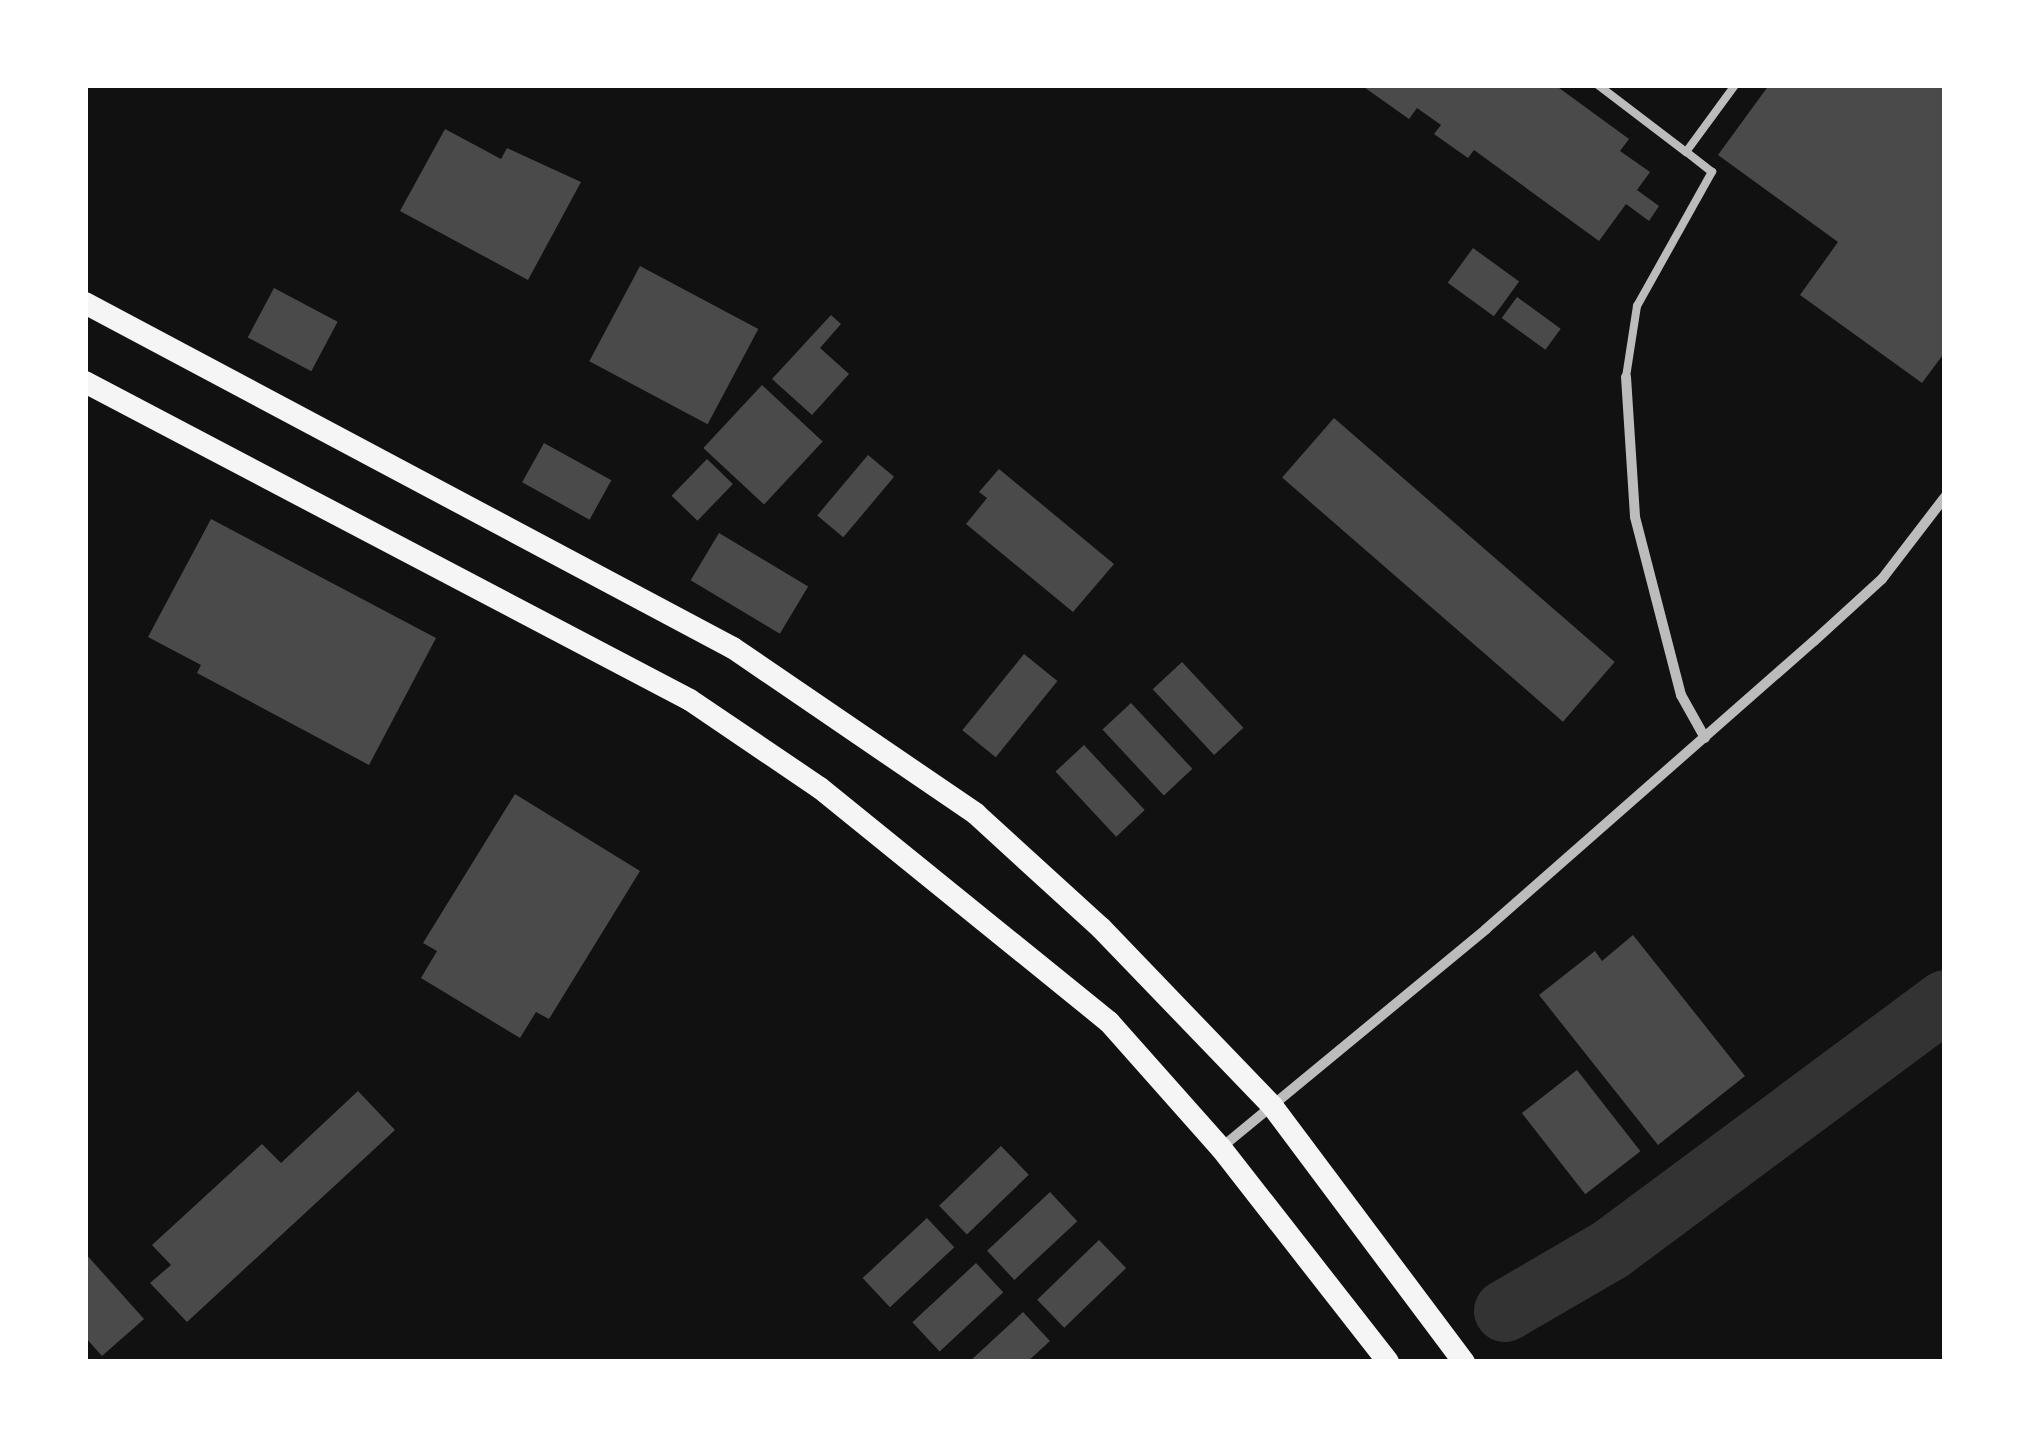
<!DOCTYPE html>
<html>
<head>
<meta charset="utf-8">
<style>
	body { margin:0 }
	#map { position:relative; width:2030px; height:1447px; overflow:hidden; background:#111; font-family:"IBM Plex Sans",sans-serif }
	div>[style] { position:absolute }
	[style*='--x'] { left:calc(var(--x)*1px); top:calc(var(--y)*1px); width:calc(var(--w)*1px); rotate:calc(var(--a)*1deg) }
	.river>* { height:62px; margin:-31px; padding:0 31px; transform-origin:31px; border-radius:31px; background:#333 }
	.building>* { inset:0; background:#4a4a4a; transform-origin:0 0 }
	.service>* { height:8px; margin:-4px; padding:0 4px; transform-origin:4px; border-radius:4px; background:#bcbcbc }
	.minor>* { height:10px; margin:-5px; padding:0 5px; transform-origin:5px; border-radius:5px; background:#bcbcbc }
	.trunk>* { height:22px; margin:-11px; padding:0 11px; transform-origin:11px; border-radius:11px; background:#f5f5f5 }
	span { translate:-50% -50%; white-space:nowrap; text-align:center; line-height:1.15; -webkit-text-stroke:10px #fff; paint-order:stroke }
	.frame { position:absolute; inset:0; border:88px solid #fff; pointer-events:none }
</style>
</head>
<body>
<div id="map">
	<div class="river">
		<i style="--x:1505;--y:1311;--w:121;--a:-30.2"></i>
		<i style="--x:1610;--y:1250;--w:417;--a:-36.6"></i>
	</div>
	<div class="building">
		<i style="clip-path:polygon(1361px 85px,1555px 85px,1629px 139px,1620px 151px,1650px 172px,1637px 190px,1659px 206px,1649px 221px,1626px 204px,1599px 241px,1474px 150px,1468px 158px,1434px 134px,1441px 125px,1417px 108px,1409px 119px)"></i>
		<i style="clip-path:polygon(1769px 85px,1945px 85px,1945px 352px,1922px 383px,1800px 295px,1838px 242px,1718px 155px)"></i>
		<i style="clip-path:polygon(445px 129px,501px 159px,507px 148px,581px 182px,528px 280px,400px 211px)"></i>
		<i style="left:1473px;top:248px;width:57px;height:43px;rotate:36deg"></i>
		<i style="left:640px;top:266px;width:134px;height:108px;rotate:28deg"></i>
		<i style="left:274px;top:288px;width:72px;height:56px;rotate:28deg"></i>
		<i style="left:1517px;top:297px;width:54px;height:26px;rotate:36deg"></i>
		<i style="clip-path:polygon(831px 315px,841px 324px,820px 348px,849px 374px,812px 415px,772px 379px)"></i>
		<i style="left:762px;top:385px;width:83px;height:86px;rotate:43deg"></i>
		<i style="left:1334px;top:418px;width:372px;height:79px;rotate:41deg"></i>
		<i style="left:544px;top:443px;width:77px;height:45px;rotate:29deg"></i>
		<i style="left:868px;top:455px;width:34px;height:79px;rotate:40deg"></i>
		<i style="left:707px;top:459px;width:36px;height:51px;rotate:44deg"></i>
		<i style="clip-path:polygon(999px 469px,1114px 564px,1073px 612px,966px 524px,987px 498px,979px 492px)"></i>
		<i style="clip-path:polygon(211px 519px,436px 638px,369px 765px,197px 673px,201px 665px,148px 637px)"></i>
		<i style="left:719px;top:533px;width:104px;height:55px;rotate:31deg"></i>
		<i style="left:1024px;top:654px;width:43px;height:98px;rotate:39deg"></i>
		<i style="left:1182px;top:662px;width:90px;height:40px;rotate:47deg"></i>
		<i style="left:1131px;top:703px;width:90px;height:39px;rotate:47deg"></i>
		<i style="left:1084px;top:745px;width:89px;height:39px;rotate:47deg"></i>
		<i style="clip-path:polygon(515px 794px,640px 871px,549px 1019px,536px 1012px,520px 1038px,421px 978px,437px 951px,423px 943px)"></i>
		<i style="clip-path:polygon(1633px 935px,1745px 1076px,1658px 1145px,1539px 995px,1595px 951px,1602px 961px)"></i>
		<i style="left:1577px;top:1070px;width:103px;height:70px;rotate:52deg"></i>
		<i style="clip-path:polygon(358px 1091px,395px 1130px,187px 1322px,150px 1283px,171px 1265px,152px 1245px,262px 1144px,281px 1163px)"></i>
		<i style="left:1001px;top:1146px;width:40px;height:86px;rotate:46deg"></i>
		<i style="left:1050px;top:1192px;width:40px;height:86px;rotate:47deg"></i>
		<i style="left:927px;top:1218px;width:40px;height:88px;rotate:47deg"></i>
		<i style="left:1099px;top:1240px;width:39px;height:86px;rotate:46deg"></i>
		<i style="clip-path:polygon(85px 1253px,144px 1319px,102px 1356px,85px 1337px)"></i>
		<i style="left:976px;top:1263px;width:40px;height:87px;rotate:47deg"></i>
		<i style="clip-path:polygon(1023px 1312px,1050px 1341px,1027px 1362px,969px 1362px)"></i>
	</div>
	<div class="service">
		<i style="--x:1598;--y:85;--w:111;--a:37.3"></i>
		<i style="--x:1686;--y:152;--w:83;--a:-53.8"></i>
		<i style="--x:1626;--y:377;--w:72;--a:-81.2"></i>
		<i style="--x:1637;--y:306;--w:154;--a:-60.8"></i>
		<i style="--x:1712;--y:172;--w:33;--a:-142"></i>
	</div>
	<div class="minor">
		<i style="--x:1626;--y:377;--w:140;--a:86.3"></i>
		<i style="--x:1635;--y:517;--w:184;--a:75.5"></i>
		<i style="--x:1681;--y:695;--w:49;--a:60.8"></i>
		<i style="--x:1222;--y:1147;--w:342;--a:-39.5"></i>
		<i style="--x:1486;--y:929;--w:436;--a:-41.3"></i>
		<i style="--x:1814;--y:641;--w:92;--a:-42.4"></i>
		<i style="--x:1882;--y:579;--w:103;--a:-52.5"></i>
	</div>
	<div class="trunk">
		<i style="--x:85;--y:303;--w:734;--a:28.03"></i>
		<i style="--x:733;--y:648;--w:294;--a:34.3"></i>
		<i style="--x:976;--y:814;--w:169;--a:42.4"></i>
		<i style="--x:1101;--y:928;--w:248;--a:46.1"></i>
		<i style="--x:1273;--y:1107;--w:319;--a:53.2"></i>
		<i style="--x:85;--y:382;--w:683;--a:27.73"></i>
		<i style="--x:690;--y:700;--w:157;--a:34.1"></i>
		<i style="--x:820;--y:788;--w:372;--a:39"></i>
		<i style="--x:1109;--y:1022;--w:169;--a:48.4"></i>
		<i style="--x:1221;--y:1148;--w:271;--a:52"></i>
	</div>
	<div class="frame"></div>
</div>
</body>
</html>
